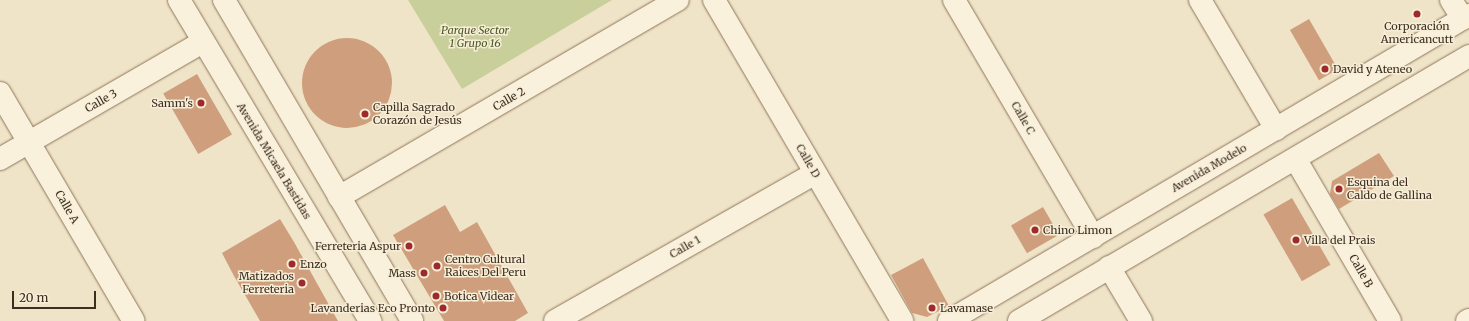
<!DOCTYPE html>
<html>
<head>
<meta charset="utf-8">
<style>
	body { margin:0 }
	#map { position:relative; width:1469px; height:321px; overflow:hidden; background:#f0e4c8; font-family:Merriweather,serif }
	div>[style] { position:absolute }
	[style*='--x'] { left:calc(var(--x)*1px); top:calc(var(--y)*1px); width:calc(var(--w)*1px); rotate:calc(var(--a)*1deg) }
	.green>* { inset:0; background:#c9cf9b }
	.building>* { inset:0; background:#cf9f7d; transform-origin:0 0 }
	.round { border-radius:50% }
	.roads { filter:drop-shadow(0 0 1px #8d765c) drop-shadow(0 0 1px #8d765c) }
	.street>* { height:22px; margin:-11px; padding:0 11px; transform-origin:11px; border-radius:11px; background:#faf1dc }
	.secondary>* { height:22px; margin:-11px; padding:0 11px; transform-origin:11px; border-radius:11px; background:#faf1dc }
	.dots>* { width:11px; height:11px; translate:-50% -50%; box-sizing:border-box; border:2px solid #f7eed8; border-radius:50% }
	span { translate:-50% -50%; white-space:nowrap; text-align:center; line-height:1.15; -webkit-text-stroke:3px #f7eed8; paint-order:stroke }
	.poi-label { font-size:11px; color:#3d2e20 }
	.left { translate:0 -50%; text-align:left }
	.right { translate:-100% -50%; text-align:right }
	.park-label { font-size:11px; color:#4d5a26; font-style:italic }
	.street-label { font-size:11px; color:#3d2e20 }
	.scale { position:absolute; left:12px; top:291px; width:84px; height:18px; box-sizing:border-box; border:2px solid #3d2e20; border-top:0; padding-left:5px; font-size:12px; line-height:14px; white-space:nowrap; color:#3d2e20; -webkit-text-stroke:3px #f7eed8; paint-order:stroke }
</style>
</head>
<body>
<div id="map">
	<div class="green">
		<i style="clip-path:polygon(408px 0,612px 0,462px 89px)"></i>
	</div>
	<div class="building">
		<i style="left:1309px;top:19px;width:58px;height:22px;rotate:60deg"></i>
		<i class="round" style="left:302px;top:38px;width:90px;height:90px"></i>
		<i style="left:197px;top:74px;width:70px;height:39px;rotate:60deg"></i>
		<i style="clip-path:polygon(1379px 153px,1394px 176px,1339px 209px,1330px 194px,1332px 181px)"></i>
		<i style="left:1292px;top:198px;width:77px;height:33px;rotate:60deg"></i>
		<i style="clip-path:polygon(445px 205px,460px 232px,477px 222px,528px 313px,515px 321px,444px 321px,393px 235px)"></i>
		<i style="left:1043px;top:207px;width:32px;height:37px;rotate:60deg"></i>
		<i style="clip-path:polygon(280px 219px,294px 242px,338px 321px,260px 321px,234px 276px,222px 253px)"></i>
		<i style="clip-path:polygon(923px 258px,949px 306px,927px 317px,912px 313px,891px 275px)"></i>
	</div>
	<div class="roads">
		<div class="street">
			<i style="--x:714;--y:0;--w:372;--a:59.6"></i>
			<i style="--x:954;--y:0;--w:275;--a:59.6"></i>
			<i style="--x:1200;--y:0;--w:150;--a:59.5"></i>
			<i style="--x:1451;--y:0;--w:22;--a:58"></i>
			<i style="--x:0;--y:93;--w:264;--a:59.6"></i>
			<i style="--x:0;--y:159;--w:234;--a:-30"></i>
			<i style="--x:1296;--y:160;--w:186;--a:59.7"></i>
			<i style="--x:339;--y:197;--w:392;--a:-30.2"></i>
			<i style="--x:1109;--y:267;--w:63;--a:59.3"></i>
			<i style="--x:555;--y:321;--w:299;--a:-29.6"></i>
			<i style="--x:1467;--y:321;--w:2;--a:-27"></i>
		</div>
		<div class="secondary">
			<i style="--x:179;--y:0;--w:374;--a:59.2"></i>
			<i style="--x:224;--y:0;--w:372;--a:59.6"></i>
			<i style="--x:949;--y:321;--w:603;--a:-30.48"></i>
			<i style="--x:1019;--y:321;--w:522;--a:-30.49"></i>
		</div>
	</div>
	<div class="dots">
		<i style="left:1417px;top:14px;background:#9e2a2b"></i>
		<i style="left:1325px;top:69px;background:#9e2a2b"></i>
		<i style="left:201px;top:103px;background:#9e2a2b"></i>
		<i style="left:365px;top:114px;background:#9e2a2b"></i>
		<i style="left:1339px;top:189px;background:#9e2a2b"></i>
		<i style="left:1035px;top:230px;background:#9e2a2b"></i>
		<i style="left:1296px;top:240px;background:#9e2a2b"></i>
		<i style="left:409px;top:246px;background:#9e2a2b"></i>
		<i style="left:292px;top:264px;background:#9e2a2b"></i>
		<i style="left:437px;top:266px;background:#9e2a2b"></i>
		<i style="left:424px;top:273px;background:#9e2a2b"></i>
		<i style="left:302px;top:283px;background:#9e2a2b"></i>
		<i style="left:436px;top:296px;background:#9e2a2b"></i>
		<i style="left:443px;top:308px;background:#9e2a2b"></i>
		<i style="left:932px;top:308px;background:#9e2a2b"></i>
	</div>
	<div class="poi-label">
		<span style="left:1417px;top:33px">Corporación<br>Americancutt</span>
		<span class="left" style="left:1333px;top:69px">David y Ateneo</span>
		<span class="right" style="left:193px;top:103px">Samm's</span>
		<span class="left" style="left:373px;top:114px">Capilla Sagrado<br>Corazón de Jesús</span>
		<span class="left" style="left:1347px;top:189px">Esquina del<br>Caldo de Gallina</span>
		<span class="left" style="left:1043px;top:230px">Chino Limon</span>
		<span class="left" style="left:1304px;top:240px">Villa del Prais</span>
		<span class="right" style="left:401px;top:246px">Ferreteria Aspur</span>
		<span class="left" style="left:445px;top:266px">Centro Cultural<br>Raices Del Peru</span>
		<span class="left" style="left:300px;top:264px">Enzo</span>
		<span class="right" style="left:416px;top:273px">Mass</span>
		<span class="right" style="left:294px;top:283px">Matizados<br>Ferreteria</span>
		<span class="left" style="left:444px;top:296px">Botica Videar</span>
		<span class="right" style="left:435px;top:308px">Lavanderias Eco Pronto</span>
		<span class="left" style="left:940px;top:308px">Lavamase</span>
	</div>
	<div class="park-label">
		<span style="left:475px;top:37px">Parque Sector<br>1 Grupo 16</span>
	</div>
	<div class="street-label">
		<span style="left:509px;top:99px;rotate:-30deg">Calle 2</span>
		<span style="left:101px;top:101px;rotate:-30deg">Calle 3</span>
		<span style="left:1023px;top:118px;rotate:60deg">Calle C</span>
		<span style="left:274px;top:161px;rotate:59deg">Avenida Micaela Bastidas</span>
		<span style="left:808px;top:161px;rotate:60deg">Calle D</span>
		<span style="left:1209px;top:168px;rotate:-30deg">Avenida Modelo</span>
		<span style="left:67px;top:207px;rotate:60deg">Calle A</span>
		<span style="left:685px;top:247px;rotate:-30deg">Calle 1</span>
		<span style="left:1361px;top:271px;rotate:60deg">Calle B</span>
	</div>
	<div class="scale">20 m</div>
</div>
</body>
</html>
